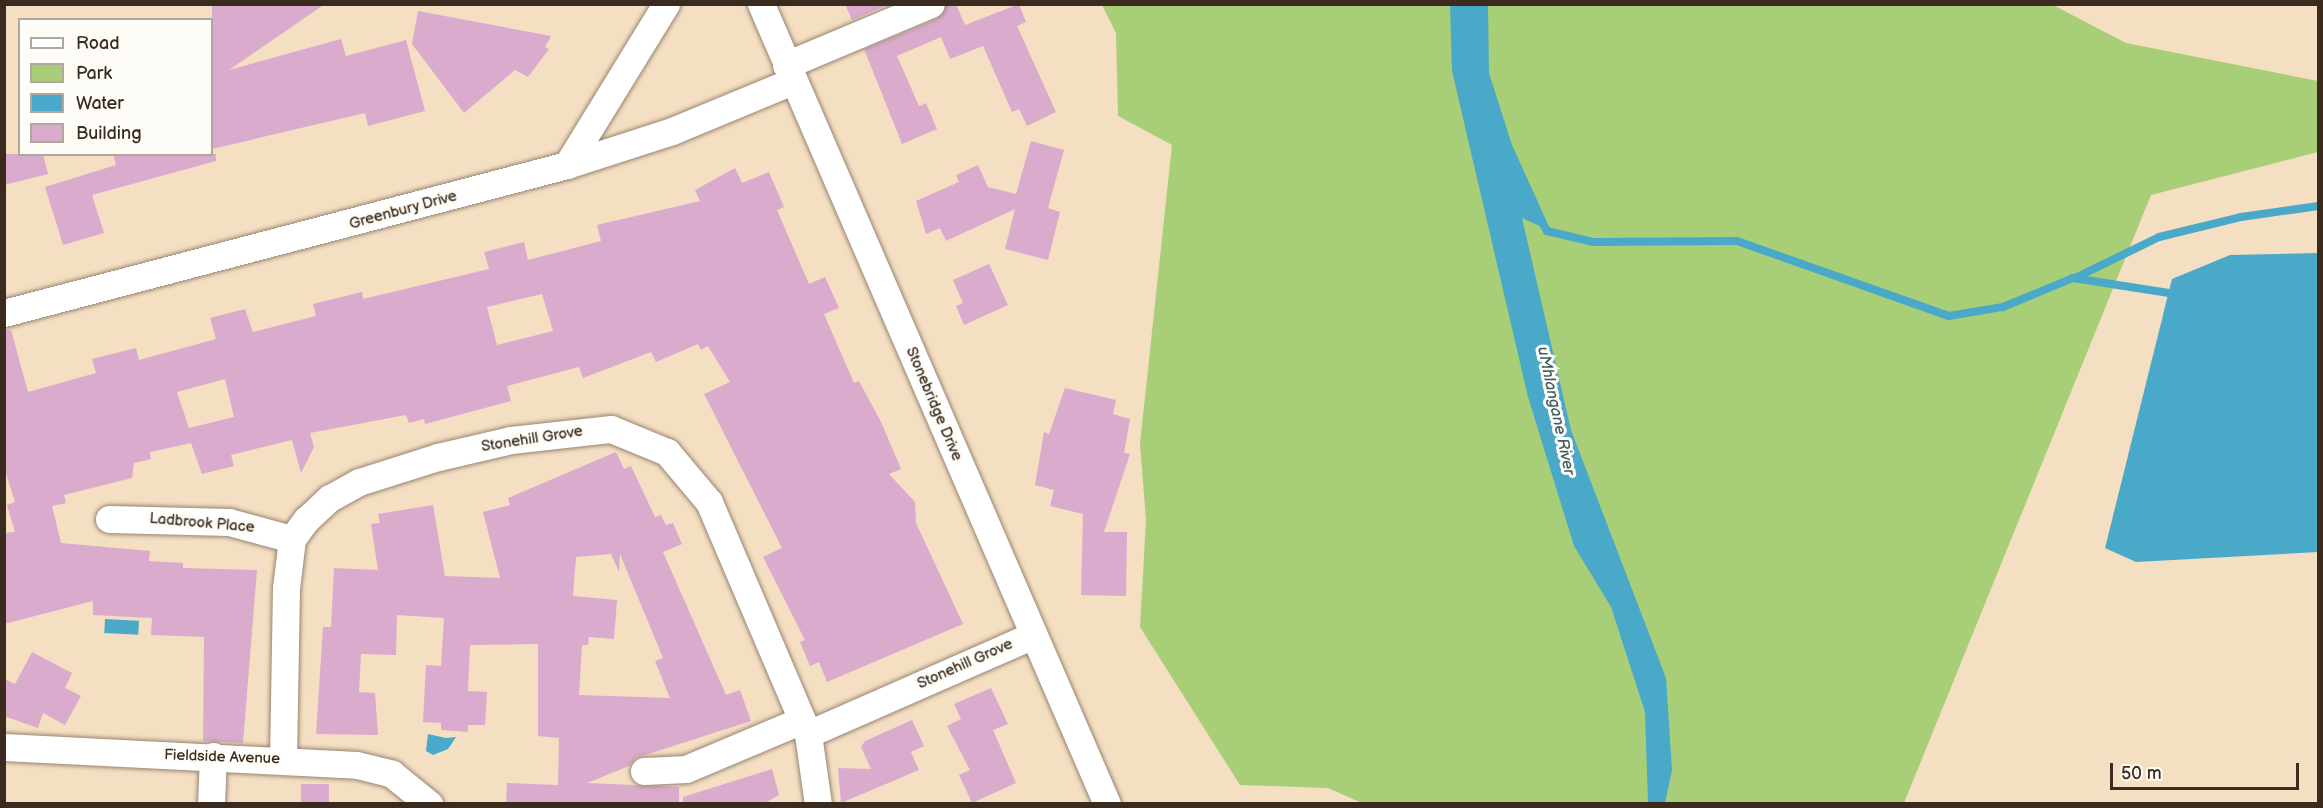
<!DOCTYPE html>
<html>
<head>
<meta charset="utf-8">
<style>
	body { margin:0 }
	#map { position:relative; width:2323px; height:808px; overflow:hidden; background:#f4dfc3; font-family:"Balsamiq Sans",sans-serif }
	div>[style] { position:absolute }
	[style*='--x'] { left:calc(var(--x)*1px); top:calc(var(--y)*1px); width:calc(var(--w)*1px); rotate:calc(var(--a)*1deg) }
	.green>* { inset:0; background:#a9ce78 }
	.water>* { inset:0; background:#4aa9c9; transform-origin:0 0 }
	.stream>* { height:8px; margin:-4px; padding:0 4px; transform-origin:4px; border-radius:4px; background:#4aa9c9 }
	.building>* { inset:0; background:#daabcc; transform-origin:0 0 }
	.roads { filter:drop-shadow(0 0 2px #988470) drop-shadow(0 0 2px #988470) }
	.minor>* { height:27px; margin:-13.5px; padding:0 13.5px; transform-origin:13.5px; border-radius:13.5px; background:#fff }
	span { translate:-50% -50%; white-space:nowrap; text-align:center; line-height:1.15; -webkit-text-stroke:6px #fdfcf7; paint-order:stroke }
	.street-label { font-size:15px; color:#3b2a1e }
	.water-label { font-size:16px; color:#415d62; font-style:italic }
	.frame { position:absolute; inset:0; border:6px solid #3b2a1e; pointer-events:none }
	.legend { position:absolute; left:18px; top:18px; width:195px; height:138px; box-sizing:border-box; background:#fdfcf7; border:2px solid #afa8a0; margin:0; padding:8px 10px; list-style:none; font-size:18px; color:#3b2a1e }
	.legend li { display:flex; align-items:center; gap:12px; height:30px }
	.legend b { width:30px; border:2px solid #afa8a0 }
	.scale { position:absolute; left:2110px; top:763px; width:189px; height:27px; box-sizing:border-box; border:3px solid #3b2a1e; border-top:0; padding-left:8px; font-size:18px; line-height:21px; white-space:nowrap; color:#3b2a1e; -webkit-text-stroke:4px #fdfcf7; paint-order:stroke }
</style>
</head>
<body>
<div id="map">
	<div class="green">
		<i style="clip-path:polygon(1102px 5px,2053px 5px,2126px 43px,2318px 81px,2318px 152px,2151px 195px,1904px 803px,1362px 803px,1328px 788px,1240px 785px,1140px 627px,1146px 520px,1140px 444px,1172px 145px,1118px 116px,1116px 33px)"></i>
	</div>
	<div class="water">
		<i style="clip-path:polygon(1450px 5px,1488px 5px,1489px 73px,1512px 145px,1551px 231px,1522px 218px,1571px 430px,1666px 678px,1672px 770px,1665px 803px,1648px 803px,1645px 712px,1611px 607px,1574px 546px,1528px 397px,1452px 71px)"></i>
		<i style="clip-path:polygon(2318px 253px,2318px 552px,2136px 562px,2105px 548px,2172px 279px,2230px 255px)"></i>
		<i style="left:105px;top:619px;width:34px;height:14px;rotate:3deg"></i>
		<i style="clip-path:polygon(428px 734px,446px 738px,456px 737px,448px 749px,433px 755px,426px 751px)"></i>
	</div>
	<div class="stream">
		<i style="--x:1541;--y:221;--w:12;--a:59"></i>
		<i style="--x:1547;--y:231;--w:47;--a:13.4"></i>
		<i style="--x:1593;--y:242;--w:144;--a:-0.4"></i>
		<i style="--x:1737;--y:241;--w:225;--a:19.5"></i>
		<i style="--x:1949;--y:316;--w:55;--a:-9.5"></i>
		<i style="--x:2003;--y:307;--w:76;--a:-22.5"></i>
		<i style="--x:2073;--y:278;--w:97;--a:8.9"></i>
		<i style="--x:2075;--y:278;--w:93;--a:-26"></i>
		<i style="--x:2159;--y:237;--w:84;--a:-13.7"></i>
		<i style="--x:2241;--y:217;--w:78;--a:-8.1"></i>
	</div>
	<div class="building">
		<i style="clip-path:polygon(212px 4px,325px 4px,229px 70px,341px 39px,346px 56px,406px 40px,425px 111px,368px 126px,365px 113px,212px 149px)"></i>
		<i style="clip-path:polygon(845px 4px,889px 4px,852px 20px)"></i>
		<i style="clip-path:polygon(946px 4px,956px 4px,965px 25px,1019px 4px,1026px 22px,1017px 26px,1056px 112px,1027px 126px,1019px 109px,1012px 112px,983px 46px,950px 59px,941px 37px,897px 56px,919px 106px,926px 103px,937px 129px,902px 144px,864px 49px,937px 19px)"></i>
		<i style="clip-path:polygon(418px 11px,551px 36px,545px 47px,549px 49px,528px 77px,515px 70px,464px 113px,412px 44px)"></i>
		<i style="clip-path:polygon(1031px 141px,1064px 150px,1048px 208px,1060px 212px,1048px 260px,1005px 249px,1015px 209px,946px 241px,940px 228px,926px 234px,916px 201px,959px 182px,956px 175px,978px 165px,988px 187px,1016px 194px)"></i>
		<i style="clip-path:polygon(4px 154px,43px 154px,48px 174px,4px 185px)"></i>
		<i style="clip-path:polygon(113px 154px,216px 154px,216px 161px,92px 195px,104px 233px,63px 245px,45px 187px,116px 165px)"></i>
		<i style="clip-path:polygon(evenodd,735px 168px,742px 183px,769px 172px,784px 207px,777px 210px,809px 284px,825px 277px,839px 308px,824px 314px,854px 383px,859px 381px,881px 422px,901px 469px,889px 474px,915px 502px,916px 523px,963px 624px,827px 682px,819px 662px,810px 666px,800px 642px,805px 640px,763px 557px,782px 548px,704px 394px,730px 382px,708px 346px,701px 350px,698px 344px,656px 362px,651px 352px,583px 378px,579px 367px,507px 386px,511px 401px,425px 424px,424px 419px,409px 423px,406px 415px,310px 433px,314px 447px,301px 473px,292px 440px,231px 455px,234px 466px,202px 474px,191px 443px,150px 452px,151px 459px,134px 463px,132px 478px,64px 495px,66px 503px,52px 506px,61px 543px,150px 551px,149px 561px,183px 563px,183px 568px,257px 570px,243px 743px,203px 741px,204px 637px,151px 635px,152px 618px,93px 615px,93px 601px,4px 624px,4px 533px,15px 532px,7px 505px,15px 502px,4px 467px,4px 331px,11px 330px,28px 392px,96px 373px,92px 359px,136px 348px,139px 360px,216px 339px,210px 318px,245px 309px,253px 332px,316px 316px,313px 304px,362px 292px,363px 299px,489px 269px,484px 252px,524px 242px,528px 260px,601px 241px,597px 225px,700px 201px,695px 190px,735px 168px,542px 294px,553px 331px,497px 345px,487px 307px,542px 294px,735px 168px,225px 379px,234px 417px,189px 428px,177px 392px,225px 379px)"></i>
		<i style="clip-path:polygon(989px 264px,1008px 305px,964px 325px,956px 306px,963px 303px,953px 280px)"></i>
		<i style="clip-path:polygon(1065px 388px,1116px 400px,1113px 414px,1130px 419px,1124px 453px,1130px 454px,1104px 532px,1127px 532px,1126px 596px,1081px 595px,1083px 514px,1050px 506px,1054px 490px,1035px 485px,1044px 432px,1049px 434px)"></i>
		<i style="clip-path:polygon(evenodd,616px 452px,624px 469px,631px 466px,655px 517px,661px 515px,666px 525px,673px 523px,682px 544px,663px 552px,726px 695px,740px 690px,751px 721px,636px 758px,629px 766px,587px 783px,679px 787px,679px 804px,506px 804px,507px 783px,558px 785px,559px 738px,538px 736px,538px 644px,470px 645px,468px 691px,487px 692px,485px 725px,468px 725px,468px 732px,441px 730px,441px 723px,423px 722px,426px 665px,441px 666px,444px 618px,397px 615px,396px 655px,361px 654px,359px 692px,375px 693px,378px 735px,316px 734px,323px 627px,331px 627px,334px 568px,378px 570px,371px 524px,380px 523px,378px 514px,433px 505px,445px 576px,500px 578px,483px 512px,510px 505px,508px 498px,616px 452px,611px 554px,619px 572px,620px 554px,663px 658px,655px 661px,670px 698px,579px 695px,582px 645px,588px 645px,589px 637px,614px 639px,617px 600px,573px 596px,576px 557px,611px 554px)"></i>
		<i style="clip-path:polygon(32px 652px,72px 673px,65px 688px,81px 696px,65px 725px,43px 713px,38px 728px,4px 716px,4px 679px,15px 684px)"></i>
		<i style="clip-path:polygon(991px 688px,1008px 724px,993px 730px,1016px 783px,972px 803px,959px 775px,970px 770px,947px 726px,961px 719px,954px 704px)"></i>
		<i style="clip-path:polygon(912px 720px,924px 746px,911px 752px,919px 770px,841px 803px,838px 768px,871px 769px,861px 747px,865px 741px)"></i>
		<i style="clip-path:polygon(772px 769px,779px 795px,763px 804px,683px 804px,683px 797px)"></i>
		<i style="left:301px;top:784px;width:28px;height:20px"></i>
	</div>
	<div class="roads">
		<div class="minor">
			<i style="--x:761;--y:4;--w:872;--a:66.61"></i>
			<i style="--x:786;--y:65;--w:157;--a:-22.8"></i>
			<i style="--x:567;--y:165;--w:189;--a:-58.4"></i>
			<i style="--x:4;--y:313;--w:582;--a:-14.73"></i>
			<i style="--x:567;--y:165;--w:110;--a:-17.9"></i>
			<i style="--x:672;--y:131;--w:131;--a:-22.5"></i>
			<i style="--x:109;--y:519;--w:120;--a:1.4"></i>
			<i style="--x:229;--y:522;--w:65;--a:15.1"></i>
			<i style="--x:808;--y:734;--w:246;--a:-23.7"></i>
			<i style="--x:4;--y:747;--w:353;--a:2.9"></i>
			<i style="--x:357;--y:765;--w:36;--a:14"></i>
			<i style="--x:392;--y:774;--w:48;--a:39"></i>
			<i style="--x:283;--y:759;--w:171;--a:-89"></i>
			<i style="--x:286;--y:588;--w:49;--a:-83"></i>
			<i style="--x:292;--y:539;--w:24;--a:-54"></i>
			<i style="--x:306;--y:520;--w:33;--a:-43"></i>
			<i style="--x:330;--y:498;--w:33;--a:-29"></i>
			<i style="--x:359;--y:482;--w:83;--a:-17.6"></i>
			<i style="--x:438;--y:457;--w:75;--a:-13.1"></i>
			<i style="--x:511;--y:440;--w:101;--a:-6.3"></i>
			<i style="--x:611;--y:429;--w:61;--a:22.3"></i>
			<i style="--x:667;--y:452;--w:65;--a:50"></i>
			<i style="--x:709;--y:502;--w:252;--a:66.9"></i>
			<i style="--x:808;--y:734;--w:71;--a:81.9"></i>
			<i style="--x:644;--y:771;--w:42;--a:-2.7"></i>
			<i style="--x:686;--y:769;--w:126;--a:-22.9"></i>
			<i style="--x:211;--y:804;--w:48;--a:-87.6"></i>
		</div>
	</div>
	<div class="street-label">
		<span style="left:403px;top:210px;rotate:-15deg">Greenbury Drive</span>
		<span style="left:934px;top:404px;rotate:67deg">Stonebridge Drive</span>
		<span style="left:532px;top:439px;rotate:-9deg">Stonehill Grove</span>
		<span style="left:202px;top:523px;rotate:5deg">Ladbrook Place</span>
		<span style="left:965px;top:664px;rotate:-24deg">Stonehill Grove</span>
		<span style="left:222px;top:757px;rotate:2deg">Fieldside Avenue</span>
	</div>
	<div class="water-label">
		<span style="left:1555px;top:411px;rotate:78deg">uMhlangane River</span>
	</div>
	<div class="frame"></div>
	<ul class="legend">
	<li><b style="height:8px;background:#fff"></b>Road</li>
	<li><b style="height:16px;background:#a9ce78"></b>Park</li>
	<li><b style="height:16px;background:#4aa9c9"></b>Water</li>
	<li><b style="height:16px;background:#daabcc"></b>Building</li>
	</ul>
	<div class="scale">50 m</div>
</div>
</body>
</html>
